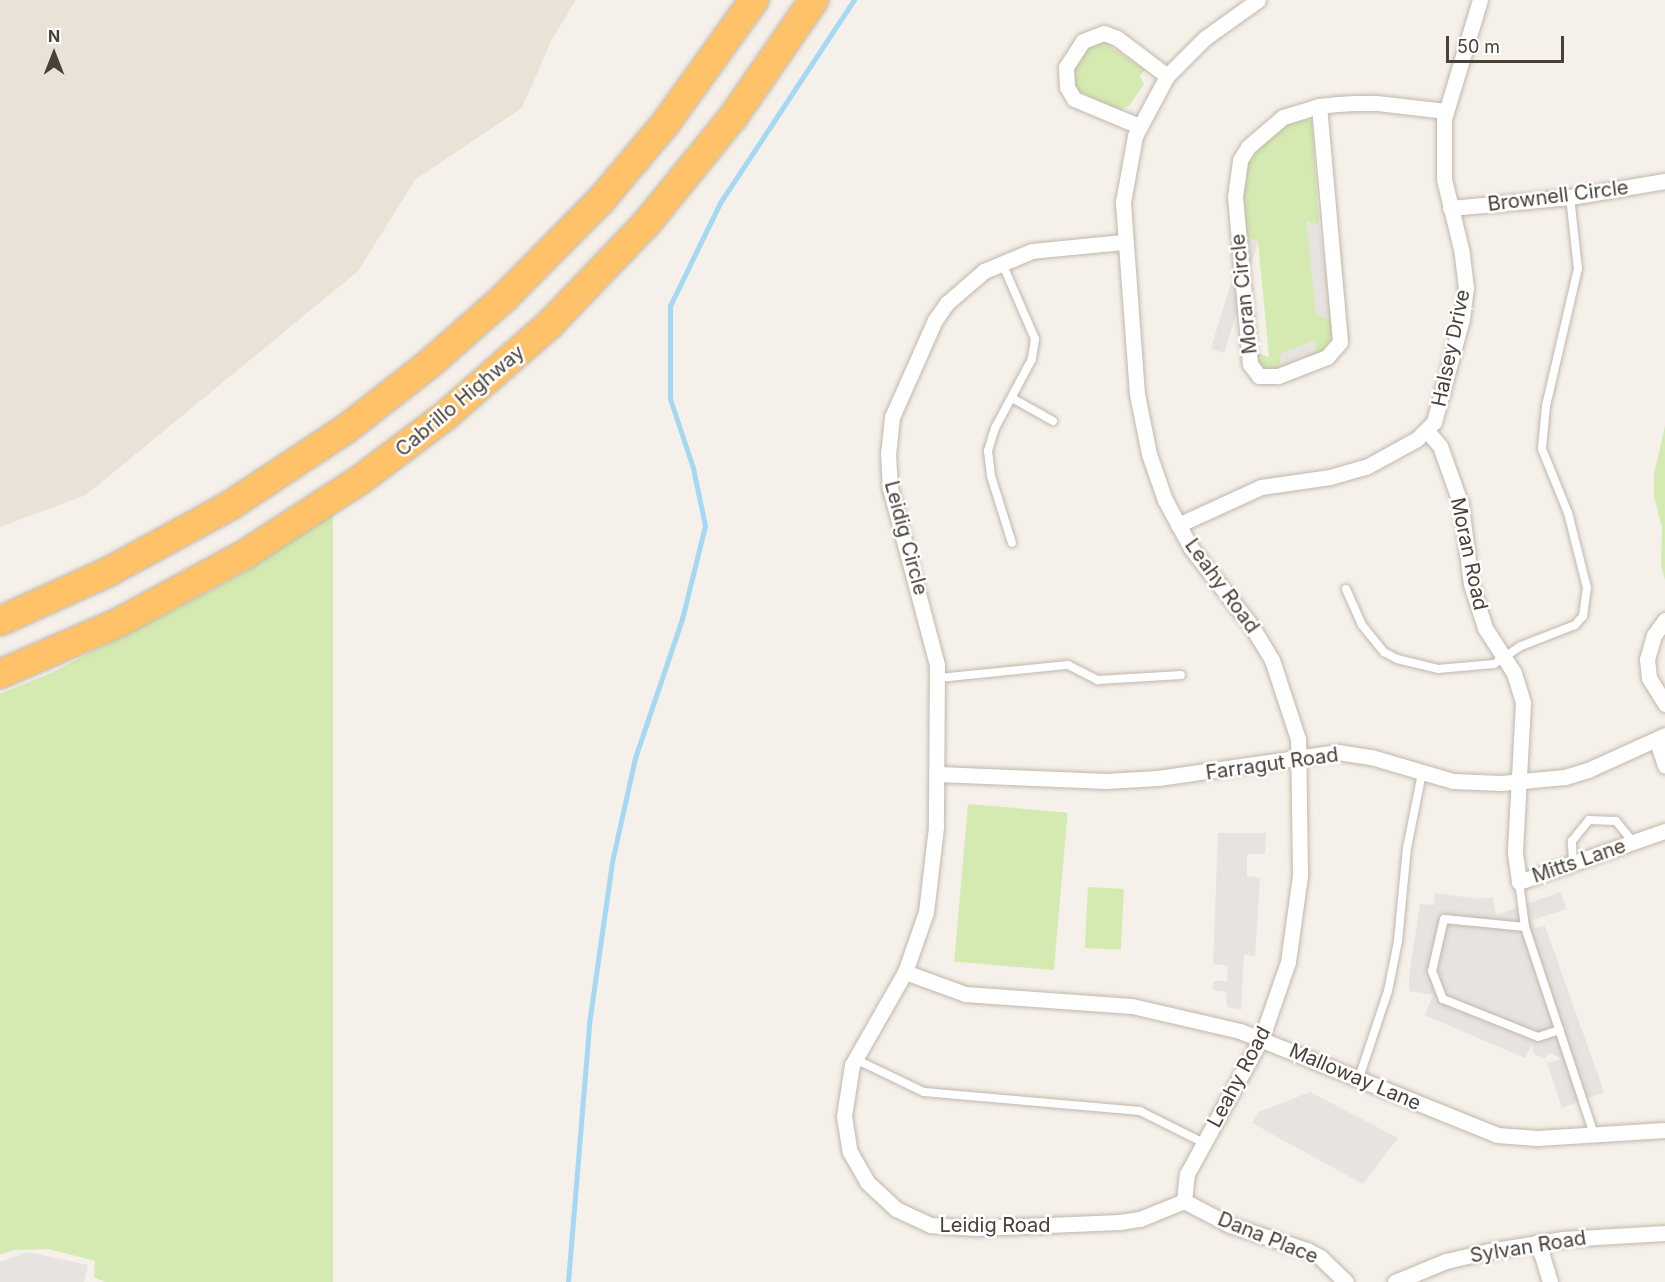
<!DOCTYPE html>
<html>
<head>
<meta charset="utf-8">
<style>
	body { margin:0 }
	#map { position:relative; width:1665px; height:1282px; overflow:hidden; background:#f5f0e9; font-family:Inter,sans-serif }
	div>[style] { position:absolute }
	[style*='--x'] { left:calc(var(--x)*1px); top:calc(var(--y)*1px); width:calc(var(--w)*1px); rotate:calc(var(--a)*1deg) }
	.residential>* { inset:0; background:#e9e2d6 }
	.green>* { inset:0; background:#d4eab0; transform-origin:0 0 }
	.parking>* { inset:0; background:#e6e3e0; transform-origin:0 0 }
	.stream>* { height:4.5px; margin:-2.25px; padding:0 2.25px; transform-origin:2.25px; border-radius:2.25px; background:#a4d8f3 }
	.roads { filter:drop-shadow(0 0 2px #c1b7ab) drop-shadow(0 0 2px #c1b7ab) }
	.service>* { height:8px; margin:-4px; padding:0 4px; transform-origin:4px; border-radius:4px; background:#fff }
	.minor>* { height:15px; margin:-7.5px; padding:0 7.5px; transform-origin:7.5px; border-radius:7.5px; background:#fff }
	.motorway>* { height:28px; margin:-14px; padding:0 14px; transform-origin:14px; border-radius:14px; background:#ffc269 }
	span { translate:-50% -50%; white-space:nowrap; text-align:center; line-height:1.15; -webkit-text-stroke:5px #fff; paint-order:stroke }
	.street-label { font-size:20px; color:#494037 }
	.north { position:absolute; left:24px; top:24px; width:60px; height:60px; -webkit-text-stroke:4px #fff; paint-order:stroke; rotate:0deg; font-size:16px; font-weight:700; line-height:24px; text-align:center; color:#494037 }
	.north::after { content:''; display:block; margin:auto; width:21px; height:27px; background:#494037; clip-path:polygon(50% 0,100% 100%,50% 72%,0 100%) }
	.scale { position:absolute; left:1446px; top:36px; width:118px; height:27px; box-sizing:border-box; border:3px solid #494037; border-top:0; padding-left:8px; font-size:18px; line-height:21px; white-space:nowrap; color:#494037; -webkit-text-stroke:4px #fff; paint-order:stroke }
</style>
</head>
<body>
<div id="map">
	<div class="residential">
		<i style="clip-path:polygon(0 0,576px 0,551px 41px,522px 108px,415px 180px,358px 271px,86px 495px,0 527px)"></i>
	</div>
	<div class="green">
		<i style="clip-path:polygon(1103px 41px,1145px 70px,1140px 75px,1144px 84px,1129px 106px,1117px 110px,1074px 89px,1070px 73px,1086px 45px)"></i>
		<i style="clip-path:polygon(1307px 119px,1312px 121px,1319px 225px,1307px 221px,1332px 321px,1332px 340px,1314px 358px,1315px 341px,1282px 353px,1279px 368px,1266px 369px,1259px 364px,1256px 353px,1269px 357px,1258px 241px,1245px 237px,1242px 190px,1247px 165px,1265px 139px,1283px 126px)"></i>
		<i style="clip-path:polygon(1665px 426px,1665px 580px,1661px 564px,1662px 528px,1654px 496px,1654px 474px)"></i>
		<i style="clip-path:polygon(333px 513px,333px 1282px,105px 1282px,94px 1277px,95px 1261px,49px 1249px,13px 1250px,0 1255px,0 694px,51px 673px,240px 575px)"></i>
		<i style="left:968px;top:804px;width:100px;height:158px;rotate:5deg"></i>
		<i style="left:1088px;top:887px;width:36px;height:61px;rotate:3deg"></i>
	</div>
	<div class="parking">
		<i style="clip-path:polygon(1306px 221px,1319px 225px,1332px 321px,1316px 314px)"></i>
		<i style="left:1245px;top:237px;width:14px;height:117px;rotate:17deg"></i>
		<i style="clip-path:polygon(1316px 341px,1314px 358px,1279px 368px,1281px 353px)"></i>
		<i style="clip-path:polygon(1218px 833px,1266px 833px,1265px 854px,1247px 854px,1247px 876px,1260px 878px,1255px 956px,1244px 955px,1241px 1010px,1227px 1007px,1226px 992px,1213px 990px,1213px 981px,1227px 981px,1228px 966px,1213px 964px)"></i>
		<i style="clip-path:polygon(1560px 892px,1567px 909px,1532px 920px,1535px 928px,1545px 926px,1604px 1092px,1562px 1108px,1547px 1063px,1562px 1059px,1549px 1053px,1545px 1058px,1534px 1054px,1532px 1045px,1525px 1058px,1425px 1015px,1433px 995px,1409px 991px,1409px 977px,1420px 904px,1434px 905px,1435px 893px,1479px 899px,1493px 897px,1496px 915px)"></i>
		<i style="clip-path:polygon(1310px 1092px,1398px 1138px,1363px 1184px,1252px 1123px,1259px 1112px)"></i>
		<i style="clip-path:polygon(28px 1252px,88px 1265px,84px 1282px,0 1282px,0 1262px)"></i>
	</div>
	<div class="stream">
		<i style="--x:568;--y:1282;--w:259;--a:-85.3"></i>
		<i style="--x:589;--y:1024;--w:164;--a:-81.9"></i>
		<i style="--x:612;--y:862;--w:107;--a:-77.5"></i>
		<i style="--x:635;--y:758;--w:147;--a:-71.3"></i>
		<i style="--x:682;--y:619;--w:96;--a:-76.1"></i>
		<i style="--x:705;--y:526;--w:59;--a:-101.7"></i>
		<i style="--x:693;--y:468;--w:73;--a:-108.4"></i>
		<i style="--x:670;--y:399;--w:93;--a:-90"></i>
		<i style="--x:670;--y:306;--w:114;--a:-64.1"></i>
		<i style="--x:720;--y:203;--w:243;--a:-56.6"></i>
	</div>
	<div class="roads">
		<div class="service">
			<i style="--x:1002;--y:263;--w:83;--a:66.5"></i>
			<i style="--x:1035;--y:339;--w:20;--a:99"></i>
			<i style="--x:1032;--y:359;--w:78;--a:118.2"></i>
			<i style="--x:995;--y:428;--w:24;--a:107"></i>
			<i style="--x:988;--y:451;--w:25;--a:83"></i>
			<i style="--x:991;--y:476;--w:70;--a:72.6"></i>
			<i style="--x:1012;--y:398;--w:47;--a:29.3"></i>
			<i style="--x:1346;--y:589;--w:39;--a:66"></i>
			<i style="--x:1362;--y:625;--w:35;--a:51"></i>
			<i style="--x:1384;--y:652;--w:15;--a:28"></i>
			<i style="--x:1397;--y:659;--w:42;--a:13.7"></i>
			<i style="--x:1438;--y:669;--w:56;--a:-5.1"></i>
			<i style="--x:1494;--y:664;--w:32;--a:-34"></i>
			<i style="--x:1521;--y:646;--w:58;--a:-21.3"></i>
			<i style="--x:1575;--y:625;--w:12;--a:-48"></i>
			<i style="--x:1583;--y:616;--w:28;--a:-82"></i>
			<i style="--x:1587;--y:588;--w:77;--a:-104.2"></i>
			<i style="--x:1568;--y:513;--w:69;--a:-112.1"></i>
			<i style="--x:1542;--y:449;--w:43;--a:-84.7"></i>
			<i style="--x:1546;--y:406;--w:141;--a:-76.9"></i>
			<i style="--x:1578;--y:269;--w:72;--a:-96.3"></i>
			<i style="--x:939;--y:678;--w:130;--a:-5.8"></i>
			<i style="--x:1068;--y:665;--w:34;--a:27"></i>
			<i style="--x:1098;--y:680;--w:83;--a:-3.4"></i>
			<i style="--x:1573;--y:863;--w:22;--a:-93"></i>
			<i style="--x:1572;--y:841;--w:27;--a:-51"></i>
			<i style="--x:1589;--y:820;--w:27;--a:2"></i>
			<i style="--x:1616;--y:821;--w:27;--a:51"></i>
			<i style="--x:1519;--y:882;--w:45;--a:82.4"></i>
			<i style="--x:1525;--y:927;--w:218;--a:71.6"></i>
			<i style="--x:1525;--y:927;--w:81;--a:-174.4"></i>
			<i style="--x:1444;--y:919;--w:53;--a:103"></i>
			<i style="--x:1432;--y:971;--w:30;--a:69"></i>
			<i style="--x:1443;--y:999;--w:102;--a:21.8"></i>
			<i style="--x:1538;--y:1037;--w:23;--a:-18"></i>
			<i style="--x:855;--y:1059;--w:76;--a:25.6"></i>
			<i style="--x:924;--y:1092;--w:217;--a:5"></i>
			<i style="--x:1140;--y:1111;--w:72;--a:26.6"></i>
			<i style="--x:1359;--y:1078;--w:92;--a:-71.6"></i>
			<i style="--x:1388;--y:991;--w:51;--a:-78.7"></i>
			<i style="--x:1398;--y:941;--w:93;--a:-84.5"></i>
			<i style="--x:1407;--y:848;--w:76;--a:-78.7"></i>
		</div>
		<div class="minor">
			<i style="--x:1319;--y:106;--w:237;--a:84.9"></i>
			<i style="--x:1340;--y:342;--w:20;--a:131"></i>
			<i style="--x:1327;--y:357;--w:53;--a:158.8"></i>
			<i style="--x:1278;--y:376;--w:19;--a:180"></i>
			<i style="--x:1259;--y:376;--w:15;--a:-127"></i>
			<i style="--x:1250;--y:364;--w:168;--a:-95.1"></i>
			<i style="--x:1235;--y:197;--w:37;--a:-82"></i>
			<i style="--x:1240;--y:160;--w:15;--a:-58"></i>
			<i style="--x:1248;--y:147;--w:46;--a:-40.6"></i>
			<i style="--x:1283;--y:117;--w:34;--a:-17"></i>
			<i style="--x:1315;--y:107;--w:4;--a:-14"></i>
			<i style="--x:1319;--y:106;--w:18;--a:-6"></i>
			<i style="--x:1337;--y:104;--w:19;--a:-3"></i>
			<i style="--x:1356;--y:103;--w:21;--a:0"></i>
			<i style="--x:1377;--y:103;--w:68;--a:6.7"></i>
			<i style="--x:1139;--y:126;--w:70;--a:-157.4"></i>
			<i style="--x:1074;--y:99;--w:14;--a:-120"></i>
			<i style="--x:1067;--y:87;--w:20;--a:-93"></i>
			<i style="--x:1066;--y:67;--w:31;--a:-57"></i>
			<i style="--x:1083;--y:41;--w:22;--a:-21"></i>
			<i style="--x:1104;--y:33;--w:14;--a:21"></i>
			<i style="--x:1117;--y:38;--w:63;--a:37.2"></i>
			<i style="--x:1450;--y:208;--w:121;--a:-5.2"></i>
			<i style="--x:1570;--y:197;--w:96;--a:-9.6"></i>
			<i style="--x:1123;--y:242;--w:91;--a:174.4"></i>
			<i style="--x:1032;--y:251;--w:52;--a:157.4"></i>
			<i style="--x:984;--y:271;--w:49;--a:139.1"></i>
			<i style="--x:947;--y:303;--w:21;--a:125"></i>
			<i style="--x:935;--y:320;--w:106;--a:113.9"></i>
			<i style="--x:892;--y:417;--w:36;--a:96"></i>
			<i style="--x:888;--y:453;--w:35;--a:87"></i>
			<i style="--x:890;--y:488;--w:183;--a:75.1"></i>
			<i style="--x:937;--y:665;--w:162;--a:90.4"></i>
			<i style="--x:936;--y:827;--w:86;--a:96.7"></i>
			<i style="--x:926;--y:912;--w:64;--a:109.3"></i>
			<i style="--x:905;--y:972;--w:107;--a:119.7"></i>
			<i style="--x:852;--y:1065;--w:52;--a:98.9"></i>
			<i style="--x:844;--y:1116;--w:36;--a:81"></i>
			<i style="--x:850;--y:1152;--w:34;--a:60"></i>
			<i style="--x:867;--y:1182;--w:40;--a:43"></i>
			<i style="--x:896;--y:1209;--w:38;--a:25"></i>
			<i style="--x:930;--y:1225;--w:46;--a:3.7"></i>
			<i style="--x:976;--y:1228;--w:144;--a:-2.4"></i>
			<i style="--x:1120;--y:1222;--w:20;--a:-9"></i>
			<i style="--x:1140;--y:1219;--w:48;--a:-22.2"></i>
			<i style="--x:1427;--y:431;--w:20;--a:49"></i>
			<i style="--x:1440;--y:446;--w:63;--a:70.4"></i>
			<i style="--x:1461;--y:505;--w:80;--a:82.8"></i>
			<i style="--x:1471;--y:584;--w:46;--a:72.3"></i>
			<i style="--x:1485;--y:628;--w:54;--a:57.2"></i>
			<i style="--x:1514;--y:673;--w:31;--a:73"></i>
			<i style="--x:1523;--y:703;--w:150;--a:93.1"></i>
			<i style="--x:1515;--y:853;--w:29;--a:82"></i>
			<i style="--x:1519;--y:882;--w:155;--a:-19.3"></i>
			<i style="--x:1178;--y:525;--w:91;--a:-24.6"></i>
			<i style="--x:1261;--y:487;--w:70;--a:-8.2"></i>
			<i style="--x:1330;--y:477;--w:37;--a:-16"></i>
			<i style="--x:1366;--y:467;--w:58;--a:-28.8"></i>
			<i style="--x:1417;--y:439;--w:24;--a:-45"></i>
			<i style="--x:1434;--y:422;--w:107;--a:-74.8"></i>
			<i style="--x:1462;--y:319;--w:31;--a:-83"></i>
			<i style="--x:1466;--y:288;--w:35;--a:-97"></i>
			<i style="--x:1462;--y:253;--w:76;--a:-103.7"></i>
			<i style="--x:1444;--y:179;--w:60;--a:-90"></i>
			<i style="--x:1444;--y:119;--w:124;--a:-73.2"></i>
			<i style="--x:1665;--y:620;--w:19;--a:126"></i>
			<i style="--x:1654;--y:635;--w:25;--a:106"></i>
			<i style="--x:1647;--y:659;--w:19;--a:84"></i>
			<i style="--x:1649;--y:678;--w:31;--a:58"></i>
			<i style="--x:1657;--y:741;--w:26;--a:72"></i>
			<i style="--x:938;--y:774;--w:168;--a:2.4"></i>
			<i style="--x:1106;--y:781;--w:52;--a:-3.3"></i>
			<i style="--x:1158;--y:778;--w:182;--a:-8.2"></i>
			<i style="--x:1338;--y:752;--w:33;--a:9"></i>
			<i style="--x:1371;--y:757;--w:85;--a:16.3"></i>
			<i style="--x:1453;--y:781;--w:48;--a:2.4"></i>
			<i style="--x:1501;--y:783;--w:64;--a:-5.4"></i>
			<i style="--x:1565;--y:777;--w:24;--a:-17"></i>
			<i style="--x:1588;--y:770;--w:85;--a:-24.4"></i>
			<i style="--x:905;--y:972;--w:64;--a:20.1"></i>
			<i style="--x:965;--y:994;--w:167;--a:4.1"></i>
			<i style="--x:1132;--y:1006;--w:111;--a:13"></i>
			<i style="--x:1240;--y:1031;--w:277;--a:22"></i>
			<i style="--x:1497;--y:1135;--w:40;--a:4.3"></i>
			<i style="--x:1537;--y:1138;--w:128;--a:-3.6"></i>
			<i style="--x:1184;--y:1201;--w:27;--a:-84"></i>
			<i style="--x:1187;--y:1174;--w:156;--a:-61.3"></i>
			<i style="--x:1262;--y:1037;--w:79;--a:-70.9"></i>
			<i style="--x:1288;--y:962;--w:88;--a:-82.1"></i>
			<i style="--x:1300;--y:875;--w:136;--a:-90.8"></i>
			<i style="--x:1298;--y:739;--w:83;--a:-108.2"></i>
			<i style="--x:1272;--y:660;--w:37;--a:-121"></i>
			<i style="--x:1253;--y:628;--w:101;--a:-127.8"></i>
			<i style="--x:1191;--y:548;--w:55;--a:-118.4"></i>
			<i style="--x:1165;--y:500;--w:49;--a:-109.2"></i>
			<i style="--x:1149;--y:454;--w:61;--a:-101.3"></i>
			<i style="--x:1137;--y:394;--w:193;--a:-94.2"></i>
			<i style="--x:1123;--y:202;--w:67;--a:-79.7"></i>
			<i style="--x:1135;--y:136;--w:68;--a:-61.9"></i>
			<i style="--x:1167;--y:76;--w:54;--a:-45"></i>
			<i style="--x:1205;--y:38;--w:65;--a:-35.6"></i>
			<i style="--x:1184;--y:1201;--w:52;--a:27.6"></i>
			<i style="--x:1230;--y:1225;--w:81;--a:18"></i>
			<i style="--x:1307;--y:1250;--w:15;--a:28"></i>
			<i style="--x:1320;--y:1257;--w:36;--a:44"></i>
			<i style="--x:1538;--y:1242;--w:42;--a:73.3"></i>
			<i style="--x:1395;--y:1282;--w:55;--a:-22.4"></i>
			<i style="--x:1446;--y:1261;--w:44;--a:-13.1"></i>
			<i style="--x:1489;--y:1251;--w:75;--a:-9.2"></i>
			<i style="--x:1563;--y:1239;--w:102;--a:-3.4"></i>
		</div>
		<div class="motorway">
			<i style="--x:0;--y:621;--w:121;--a:-24.4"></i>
			<i style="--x:110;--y:571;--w:138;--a:-28.6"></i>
			<i style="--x:231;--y:505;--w:138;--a:-33.5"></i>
			<i style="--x:346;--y:429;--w:104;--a:-38"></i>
			<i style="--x:428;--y:365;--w:103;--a:-41.4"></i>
			<i style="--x:505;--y:297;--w:136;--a:-45.3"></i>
			<i style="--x:601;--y:200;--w:99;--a:-49.9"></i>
			<i style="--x:665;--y:124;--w:153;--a:-54.3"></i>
			<i style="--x:0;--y:674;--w:129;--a:-23.4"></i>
			<i style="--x:118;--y:623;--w:143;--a:-28.4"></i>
			<i style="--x:244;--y:555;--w:138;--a:-32.9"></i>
			<i style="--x:360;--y:480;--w:106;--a:-37"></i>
			<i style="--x:445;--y:416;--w:138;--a:-41.2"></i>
			<i style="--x:549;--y:325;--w:140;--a:-46.2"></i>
			<i style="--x:646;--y:224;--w:138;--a:-50.9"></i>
			<i style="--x:733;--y:117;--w:142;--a:-55.3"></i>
		</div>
	</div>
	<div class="street-label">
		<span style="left:1558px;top:196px;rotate:-7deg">Brownell Circle</span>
		<span style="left:1244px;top:294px;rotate:-96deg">Moran Circle</span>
		<span style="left:1451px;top:348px;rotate:-78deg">Halsey Drive</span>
		<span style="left:460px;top:401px;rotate:-40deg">Cabrillo Highway</span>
		<span style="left:906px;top:538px;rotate:75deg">Leidig Circle</span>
		<span style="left:1469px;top:554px;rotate:78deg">Moran Road</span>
		<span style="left:1222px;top:586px;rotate:54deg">Leahy Road</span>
		<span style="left:1272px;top:764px;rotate:-8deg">Farragut Road</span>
		<span style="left:1579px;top:861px;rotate:-19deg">Mitts Lane</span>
		<span style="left:1239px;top:1077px;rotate:-62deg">Leahy Road</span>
		<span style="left:1355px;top:1077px;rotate:23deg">Malloway Lane</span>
		<span style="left:995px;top:1225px">Leidig Road</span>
		<span style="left:1268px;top:1238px;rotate:22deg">Dana Place</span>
		<span style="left:1528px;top:1247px;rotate:-9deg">Sylvan Road</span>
	</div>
	<div class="north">N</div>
	<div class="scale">50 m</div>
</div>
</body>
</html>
